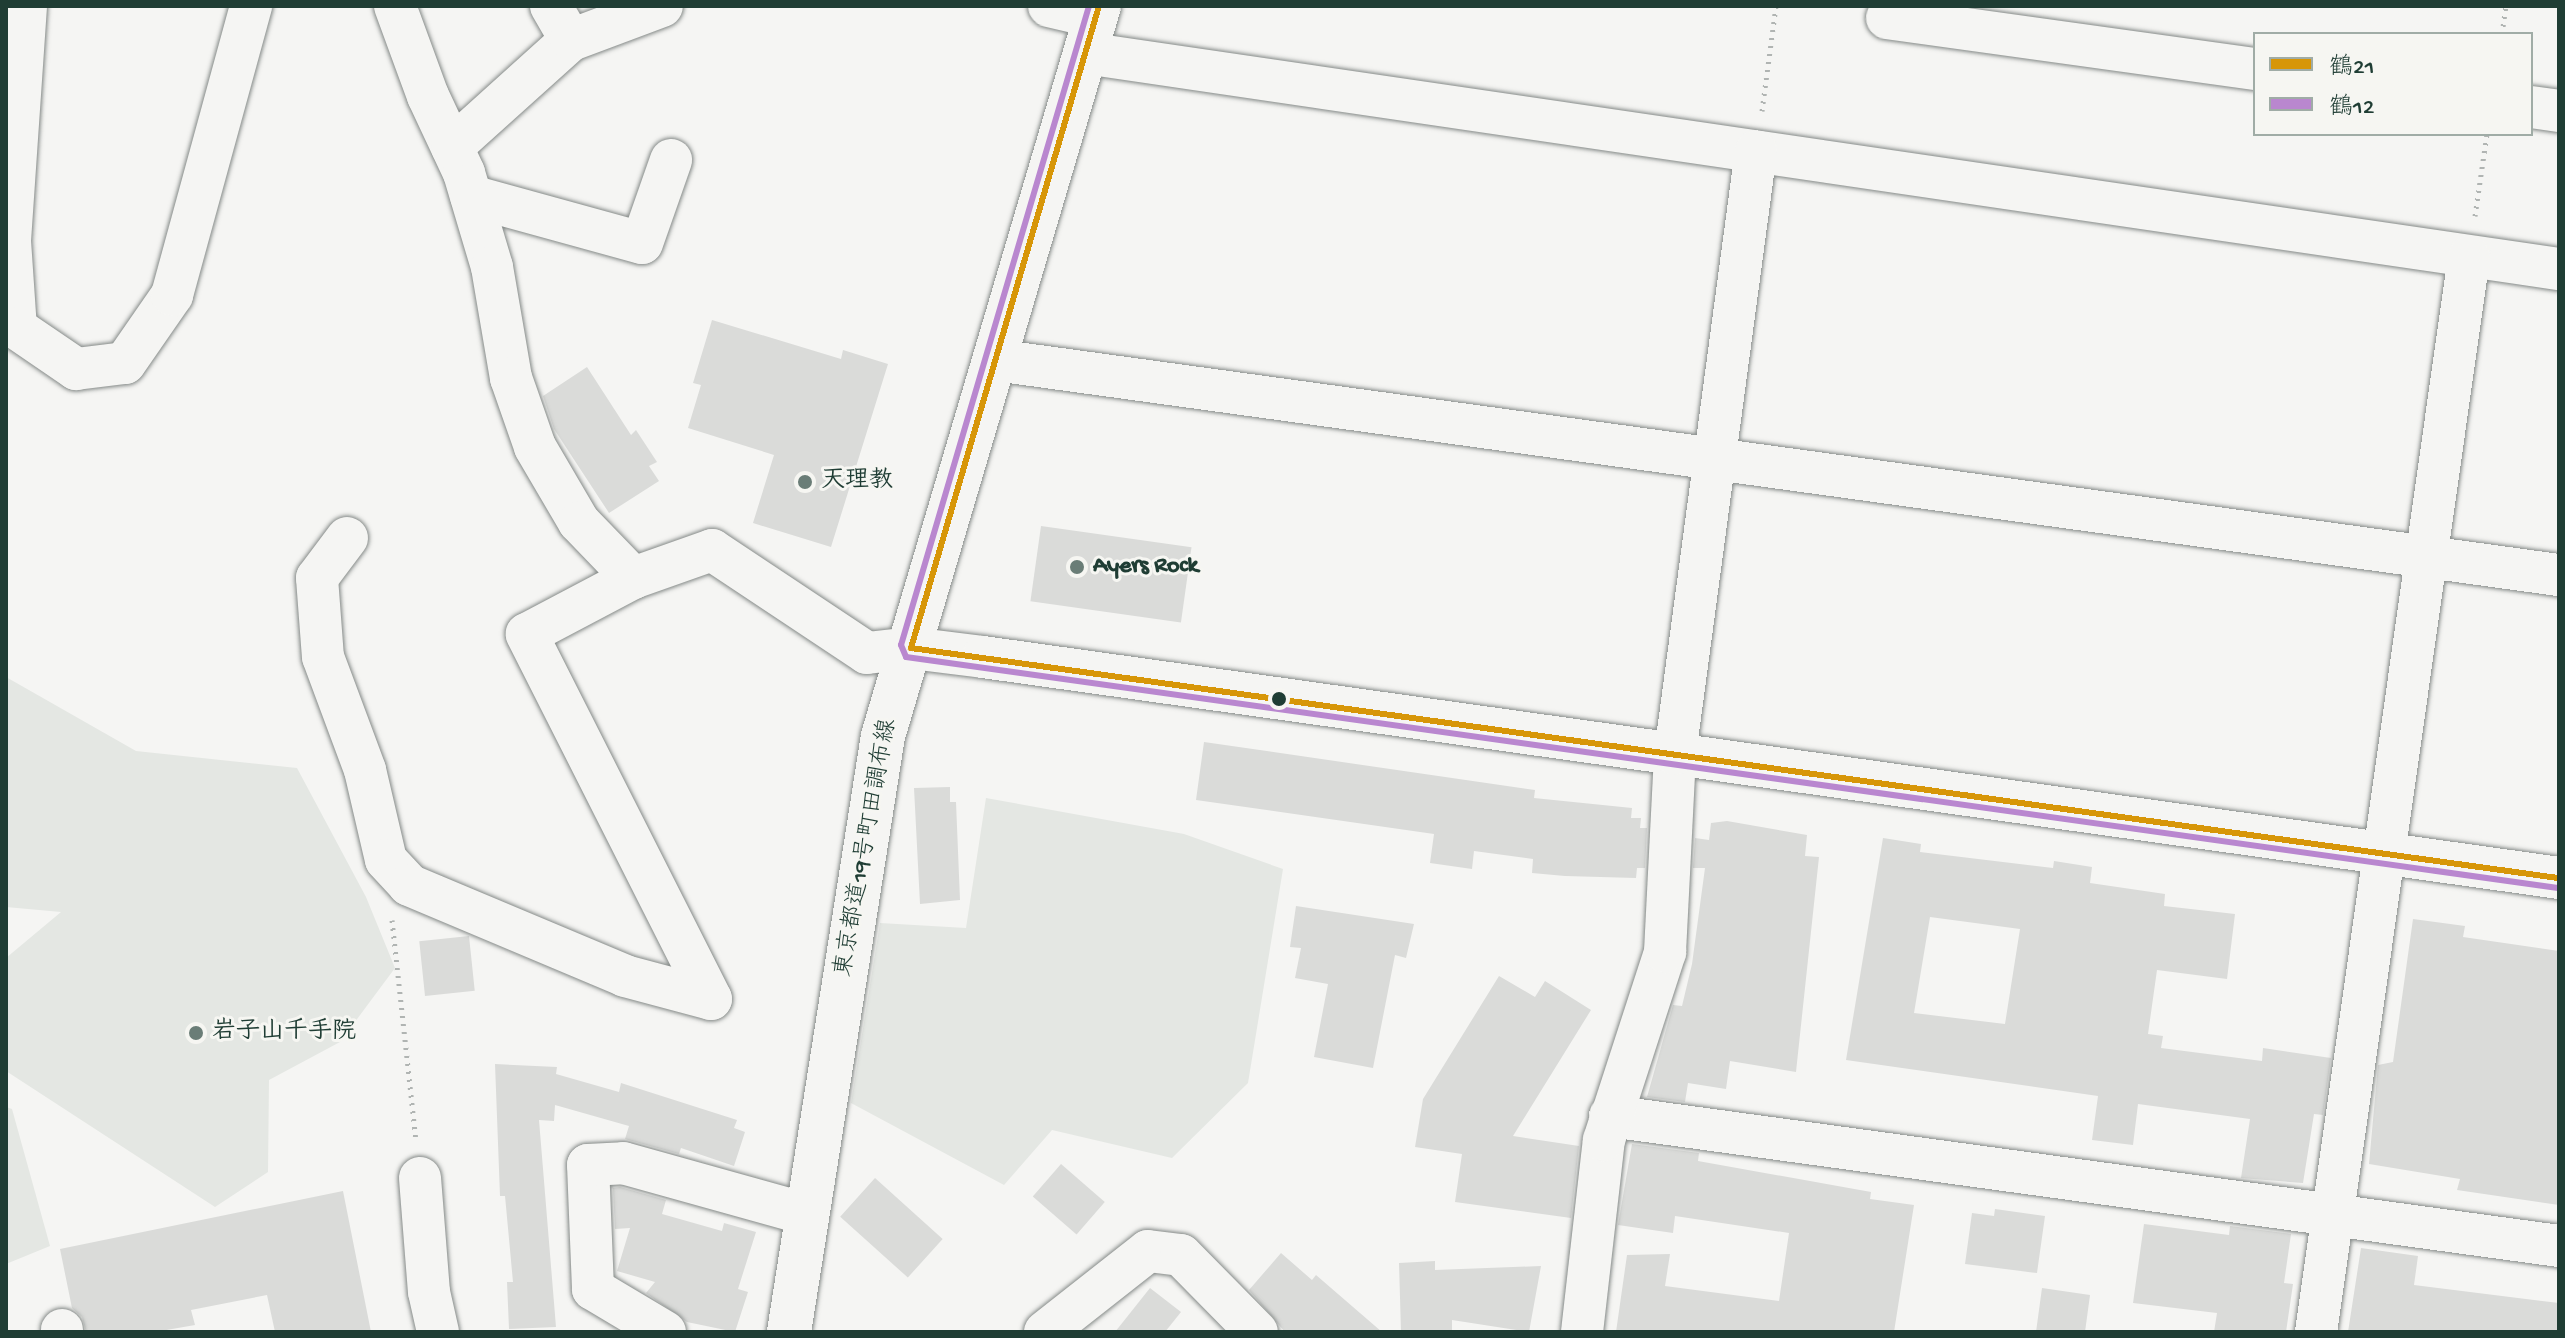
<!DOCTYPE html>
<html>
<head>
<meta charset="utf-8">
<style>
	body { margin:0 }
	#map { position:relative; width:2565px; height:1338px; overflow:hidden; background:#f5f5f3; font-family:"Gochi Hand","Klee One",sans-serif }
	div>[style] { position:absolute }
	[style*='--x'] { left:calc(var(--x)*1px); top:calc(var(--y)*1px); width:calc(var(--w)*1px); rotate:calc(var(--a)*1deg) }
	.green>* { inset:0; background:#e4e7e3 }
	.building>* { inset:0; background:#dadbd9; transform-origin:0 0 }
	.path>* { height:5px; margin-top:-2.5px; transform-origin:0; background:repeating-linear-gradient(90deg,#b0b4b2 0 2px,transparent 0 8px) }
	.roads { filter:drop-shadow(0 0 2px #858a88) drop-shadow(0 0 2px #858a88) }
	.minor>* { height:42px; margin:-21px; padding:0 21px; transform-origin:21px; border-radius:21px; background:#f5f5f3 }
	.major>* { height:44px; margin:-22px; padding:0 22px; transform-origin:22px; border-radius:22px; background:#f5f5f3 }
	.bus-1>* { height:6px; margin:-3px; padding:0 3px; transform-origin:3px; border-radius:3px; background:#d79608 }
	.bus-2>* { height:6px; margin:-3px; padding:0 3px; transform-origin:3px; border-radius:3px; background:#b987cf }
	.dots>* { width:22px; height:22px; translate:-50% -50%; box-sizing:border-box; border:4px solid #f6f6f2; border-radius:50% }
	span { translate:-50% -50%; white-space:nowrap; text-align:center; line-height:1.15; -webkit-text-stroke:6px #f6f6f2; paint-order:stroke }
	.poi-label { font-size:24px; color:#1f3d34; font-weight:700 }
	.left { translate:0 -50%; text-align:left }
	.street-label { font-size:24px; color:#1f3d34 }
	.frame { position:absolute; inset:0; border:8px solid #1f3d34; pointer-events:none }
	.legend { position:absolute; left:2253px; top:32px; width:280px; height:104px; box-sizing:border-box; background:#f6f6f2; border:2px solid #a0aca6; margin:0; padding:10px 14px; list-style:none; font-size:24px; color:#1f3d34 }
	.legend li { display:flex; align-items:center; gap:16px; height:40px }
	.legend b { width:40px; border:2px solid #a0aca6 }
</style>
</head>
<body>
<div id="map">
	<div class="green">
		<i style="clip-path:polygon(6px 677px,136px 751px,297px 768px,366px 897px,395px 968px,340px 1042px,269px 1080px,268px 1172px,215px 1207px,6px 1071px,6px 958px,61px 912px,6px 907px)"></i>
		<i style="clip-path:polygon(986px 798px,1184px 834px,1283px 869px,1248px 1083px,1172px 1158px,1052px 1130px,1004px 1185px,851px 1103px,880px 923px,966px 928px)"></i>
		<i style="clip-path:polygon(6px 1107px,12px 1109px,50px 1246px,6px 1264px)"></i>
	</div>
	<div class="building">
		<i style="clip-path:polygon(712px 320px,841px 359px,843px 350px,888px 364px,831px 547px,753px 523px,774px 455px,688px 428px,701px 385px,693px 383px)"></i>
		<i style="clip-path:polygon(587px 367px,631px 435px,636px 430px,657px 462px,649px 466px,659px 481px,609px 513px,554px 429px,543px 396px)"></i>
		<i style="left:1041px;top:526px;width:152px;height:76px;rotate:8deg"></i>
		<i style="clip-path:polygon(1204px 742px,1535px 790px,1534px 798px,1632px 808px,1631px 818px,1641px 818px,1640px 828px,1647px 828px,1645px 868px,1637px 868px,1636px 878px,1565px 876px,1532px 873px,1533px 859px,1474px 851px,1472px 869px,1430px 863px,1434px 834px,1196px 800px)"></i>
		<i style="clip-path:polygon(950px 787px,950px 802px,956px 802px,960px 900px,920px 904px,914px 788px)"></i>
		<i style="clip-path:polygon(1727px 821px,1807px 835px,1805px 856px,1819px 857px,1796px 1072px,1730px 1061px,1726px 1089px,1688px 1083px,1685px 1102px,1647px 1097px,1673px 1005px,1682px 1006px,1692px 964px,1705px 868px,1693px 868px,1695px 838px,1709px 840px,1711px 823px)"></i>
		<i style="clip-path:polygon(evenodd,1883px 838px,1921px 844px,1920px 852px,2053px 868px,2054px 861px,2092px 867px,2090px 883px,2165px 894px,2164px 906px,2235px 914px,2227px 979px,2157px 970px,2148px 1034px,2163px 1036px,2161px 1048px,2262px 1061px,2263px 1048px,2331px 1058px,2323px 1115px,2314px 1114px,2303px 1183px,2241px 1178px,2250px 1119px,2138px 1104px,2133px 1145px,2092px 1140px,2098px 1096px,1846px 1060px,1883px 838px,1930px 917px,2020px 929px,2005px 1024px,1914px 1013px,1930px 917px)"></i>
		<i style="clip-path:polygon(1296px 906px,1414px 924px,1406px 958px,1395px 955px,1373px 1068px,1314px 1057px,1328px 984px,1295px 978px,1301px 948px,1290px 947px)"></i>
		<i style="clip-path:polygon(2413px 919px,2465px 926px,2463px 937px,2559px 951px,2559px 1205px,2457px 1190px,2460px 1179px,2369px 1164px,2378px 1065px,2393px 1062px)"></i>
		<i style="left:469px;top:936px;width:55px;height:50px;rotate:84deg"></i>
		<i style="clip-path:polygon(1499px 976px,1535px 997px,1545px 981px,1591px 1010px,1513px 1136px,1579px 1146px,1571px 1218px,1455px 1202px,1462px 1154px,1415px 1147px,1423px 1099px)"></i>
		<i style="clip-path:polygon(495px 1064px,557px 1067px,556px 1074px,619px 1092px,621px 1083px,737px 1120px,734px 1128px,745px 1132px,734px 1166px,681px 1148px,679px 1154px,625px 1139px,629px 1126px,555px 1105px,554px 1121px,539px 1120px,556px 1327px,509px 1329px,507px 1282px,513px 1282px,505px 1196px,500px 1196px)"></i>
		<i style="clip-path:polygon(1632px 1144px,1699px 1153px,1698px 1161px,1871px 1192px,1870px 1199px,1914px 1205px,1894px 1332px,1616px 1332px,1627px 1255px,1670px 1254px,1665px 1286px,1779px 1301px,1789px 1233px,1675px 1216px,1673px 1233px,1618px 1225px)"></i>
		<i style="left:1061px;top:1164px;width:58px;height:43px;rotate:41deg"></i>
		<i style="left:875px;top:1178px;width:91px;height:52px;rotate:42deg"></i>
		<i style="clip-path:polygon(620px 1187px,666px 1200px,662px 1214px,722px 1231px,724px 1223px,756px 1232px,738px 1289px,748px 1292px,735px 1332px,687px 1322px,646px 1293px,655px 1282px,617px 1271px,630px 1228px,615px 1229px,613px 1188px)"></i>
		<i style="clip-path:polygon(343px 1191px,371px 1332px,275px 1332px,267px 1295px,191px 1310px,195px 1325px,155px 1332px,86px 1332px,82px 1317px,72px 1308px,60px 1249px)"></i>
		<i style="clip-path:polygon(1995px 1209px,2045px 1216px,2037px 1273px,1965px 1264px,1972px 1213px,1994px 1216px)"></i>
		<i style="clip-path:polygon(2144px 1224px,2229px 1235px,2230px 1226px,2291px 1234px,2284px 1283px,2293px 1284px,2286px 1332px,2214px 1332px,2217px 1313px,2133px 1303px)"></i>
		<i style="clip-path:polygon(2361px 1248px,2418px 1256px,2414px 1285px,2559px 1303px,2559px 1332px,2348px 1332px)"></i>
		<i style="clip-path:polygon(1281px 1253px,1312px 1280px,1316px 1275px,1382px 1332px,1285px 1332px,1249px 1290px)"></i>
		<i style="clip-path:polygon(1435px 1261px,1435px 1270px,1541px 1266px,1529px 1332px,1452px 1320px,1452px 1332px,1401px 1332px,1399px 1263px)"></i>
		<i style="clip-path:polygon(1150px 1288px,1181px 1312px,1165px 1332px,1115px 1332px)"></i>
		<i style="clip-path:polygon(2042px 1288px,2090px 1295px,2085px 1332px,2036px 1332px)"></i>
	</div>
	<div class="path">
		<i style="--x:2502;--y:34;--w:28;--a:-82"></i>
		<i style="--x:1762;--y:111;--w:106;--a:-82.4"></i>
		<i style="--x:2475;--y:216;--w:83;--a:-81.7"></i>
		<i style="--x:392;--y:920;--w:222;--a:83.8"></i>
	</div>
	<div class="roads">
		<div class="minor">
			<i style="--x:26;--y:6;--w:236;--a:93.9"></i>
			<i style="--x:10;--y:241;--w:87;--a:86.1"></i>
			<i style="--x:16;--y:328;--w:73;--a:34.3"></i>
			<i style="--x:76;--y:369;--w:49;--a:-7"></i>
			<i style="--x:125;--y:363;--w:83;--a:-55.3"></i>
			<i style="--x:172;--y:295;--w:300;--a:-74.7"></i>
			<i style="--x:395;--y:6;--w:96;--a:69.9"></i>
			<i style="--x:428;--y:96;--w:85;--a:64.9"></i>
			<i style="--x:464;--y:173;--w:98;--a:73.4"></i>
			<i style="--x:492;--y:267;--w:113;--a:80.3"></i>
			<i style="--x:511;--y:378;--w:73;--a:70.8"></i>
			<i style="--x:535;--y:447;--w:87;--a:59.6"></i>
			<i style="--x:579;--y:522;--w:78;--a:46"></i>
			<i style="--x:633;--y:578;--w:84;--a:-19.5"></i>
			<i style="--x:712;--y:550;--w:186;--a:33.6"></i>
			<i style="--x:867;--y:653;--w:44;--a:-6.5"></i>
			<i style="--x:911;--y:648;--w:73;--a:7.1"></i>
			<i style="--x:983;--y:657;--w:1591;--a:7.98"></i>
			<i style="--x:551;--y:6;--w:39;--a:60"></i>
			<i style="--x:1049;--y:6;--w:48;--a:13.2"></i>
			<i style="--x:1887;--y:18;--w:372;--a:7.9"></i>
			<i style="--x:1085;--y:53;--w:1490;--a:8.34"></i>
			<i style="--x:2531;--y:107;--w:28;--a:8"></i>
			<i style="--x:452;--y:147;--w:160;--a:-42"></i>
			<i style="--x:571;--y:40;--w:97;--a:-20.5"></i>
			<i style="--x:471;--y:196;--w:177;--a:15.4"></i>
			<i style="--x:642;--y:243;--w:88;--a:-70.7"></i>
			<i style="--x:995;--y:360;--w:1579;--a:7.83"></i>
			<i style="--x:347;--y:538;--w:50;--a:126.9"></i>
			<i style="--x:317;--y:578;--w:79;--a:85.7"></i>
			<i style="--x:323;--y:657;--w:121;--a:69.6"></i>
			<i style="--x:365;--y:770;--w:92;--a:76.9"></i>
			<i style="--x:386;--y:860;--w:34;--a:47"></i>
			<i style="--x:409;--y:885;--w:234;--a:22.8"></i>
			<i style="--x:625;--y:976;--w:89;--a:15"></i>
			<i style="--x:711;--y:999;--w:409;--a:-116.8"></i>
			<i style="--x:527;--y:634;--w:120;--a:-27.8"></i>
			<i style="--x:1610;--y:1116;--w:958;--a:7.8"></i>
			<i style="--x:420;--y:1178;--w:114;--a:85.5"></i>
			<i style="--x:429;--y:1292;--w:41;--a:77.3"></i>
			<i style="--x:62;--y:1330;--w:2;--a:90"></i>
			<i style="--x:665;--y:1332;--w:84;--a:-149.2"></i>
			<i style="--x:593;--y:1289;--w:124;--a:-92.3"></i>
			<i style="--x:588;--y:1165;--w:35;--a:-3"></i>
			<i style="--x:623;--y:1163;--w:190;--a:15.6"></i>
			<i style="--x:1045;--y:1332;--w:131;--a:-38.2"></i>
			<i style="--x:1148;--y:1251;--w:33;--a:7"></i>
			<i style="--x:1181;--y:1255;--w:108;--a:45.4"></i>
			<i style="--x:1582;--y:1332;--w:193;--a:-83.5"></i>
			<i style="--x:1604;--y:1140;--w:198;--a:-72"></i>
			<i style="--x:1665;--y:952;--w:198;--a:-87.1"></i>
			<i style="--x:1675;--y:754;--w:608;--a:-82.35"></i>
			<i style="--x:2316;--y:1332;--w:1086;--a:-81.9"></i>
		</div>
		<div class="major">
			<i style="--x:789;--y:1332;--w:603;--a:-81.04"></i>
			<i style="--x:883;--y:736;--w:761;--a:-73.52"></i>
		</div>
	</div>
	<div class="bus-1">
		<i style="--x:1099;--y:6;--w:669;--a:106.32"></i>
		<i style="--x:911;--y:648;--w:1664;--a:7.95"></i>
	</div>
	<div class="bus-2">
		<i style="--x:1089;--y:6;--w:666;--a:106.39"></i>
		<i style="--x:901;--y:645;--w:13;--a:67"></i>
		<i style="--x:906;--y:657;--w:1668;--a:7.96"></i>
	</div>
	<div class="dots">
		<i style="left:805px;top:482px;background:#6a7d77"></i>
		<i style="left:1077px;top:567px;background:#6a7d77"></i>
		<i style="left:1279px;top:699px;background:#1f3d34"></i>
		<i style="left:196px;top:1033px;background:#6a7d77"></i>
	</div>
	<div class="poi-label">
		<span class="left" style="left:821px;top:482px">天理教</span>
		<span class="left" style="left:1093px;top:567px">Ayers Rock</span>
		<span class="left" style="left:212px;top:1033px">岩子山千手院</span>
	</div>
	<div class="street-label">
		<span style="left:867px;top:848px;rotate:-80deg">東京都道19号町田調布線</span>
	</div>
	<div class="frame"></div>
	<ul class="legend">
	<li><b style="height:10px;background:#d79608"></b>鶴21</li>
	<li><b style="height:10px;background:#b987cf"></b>鶴12</li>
	</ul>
</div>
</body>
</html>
